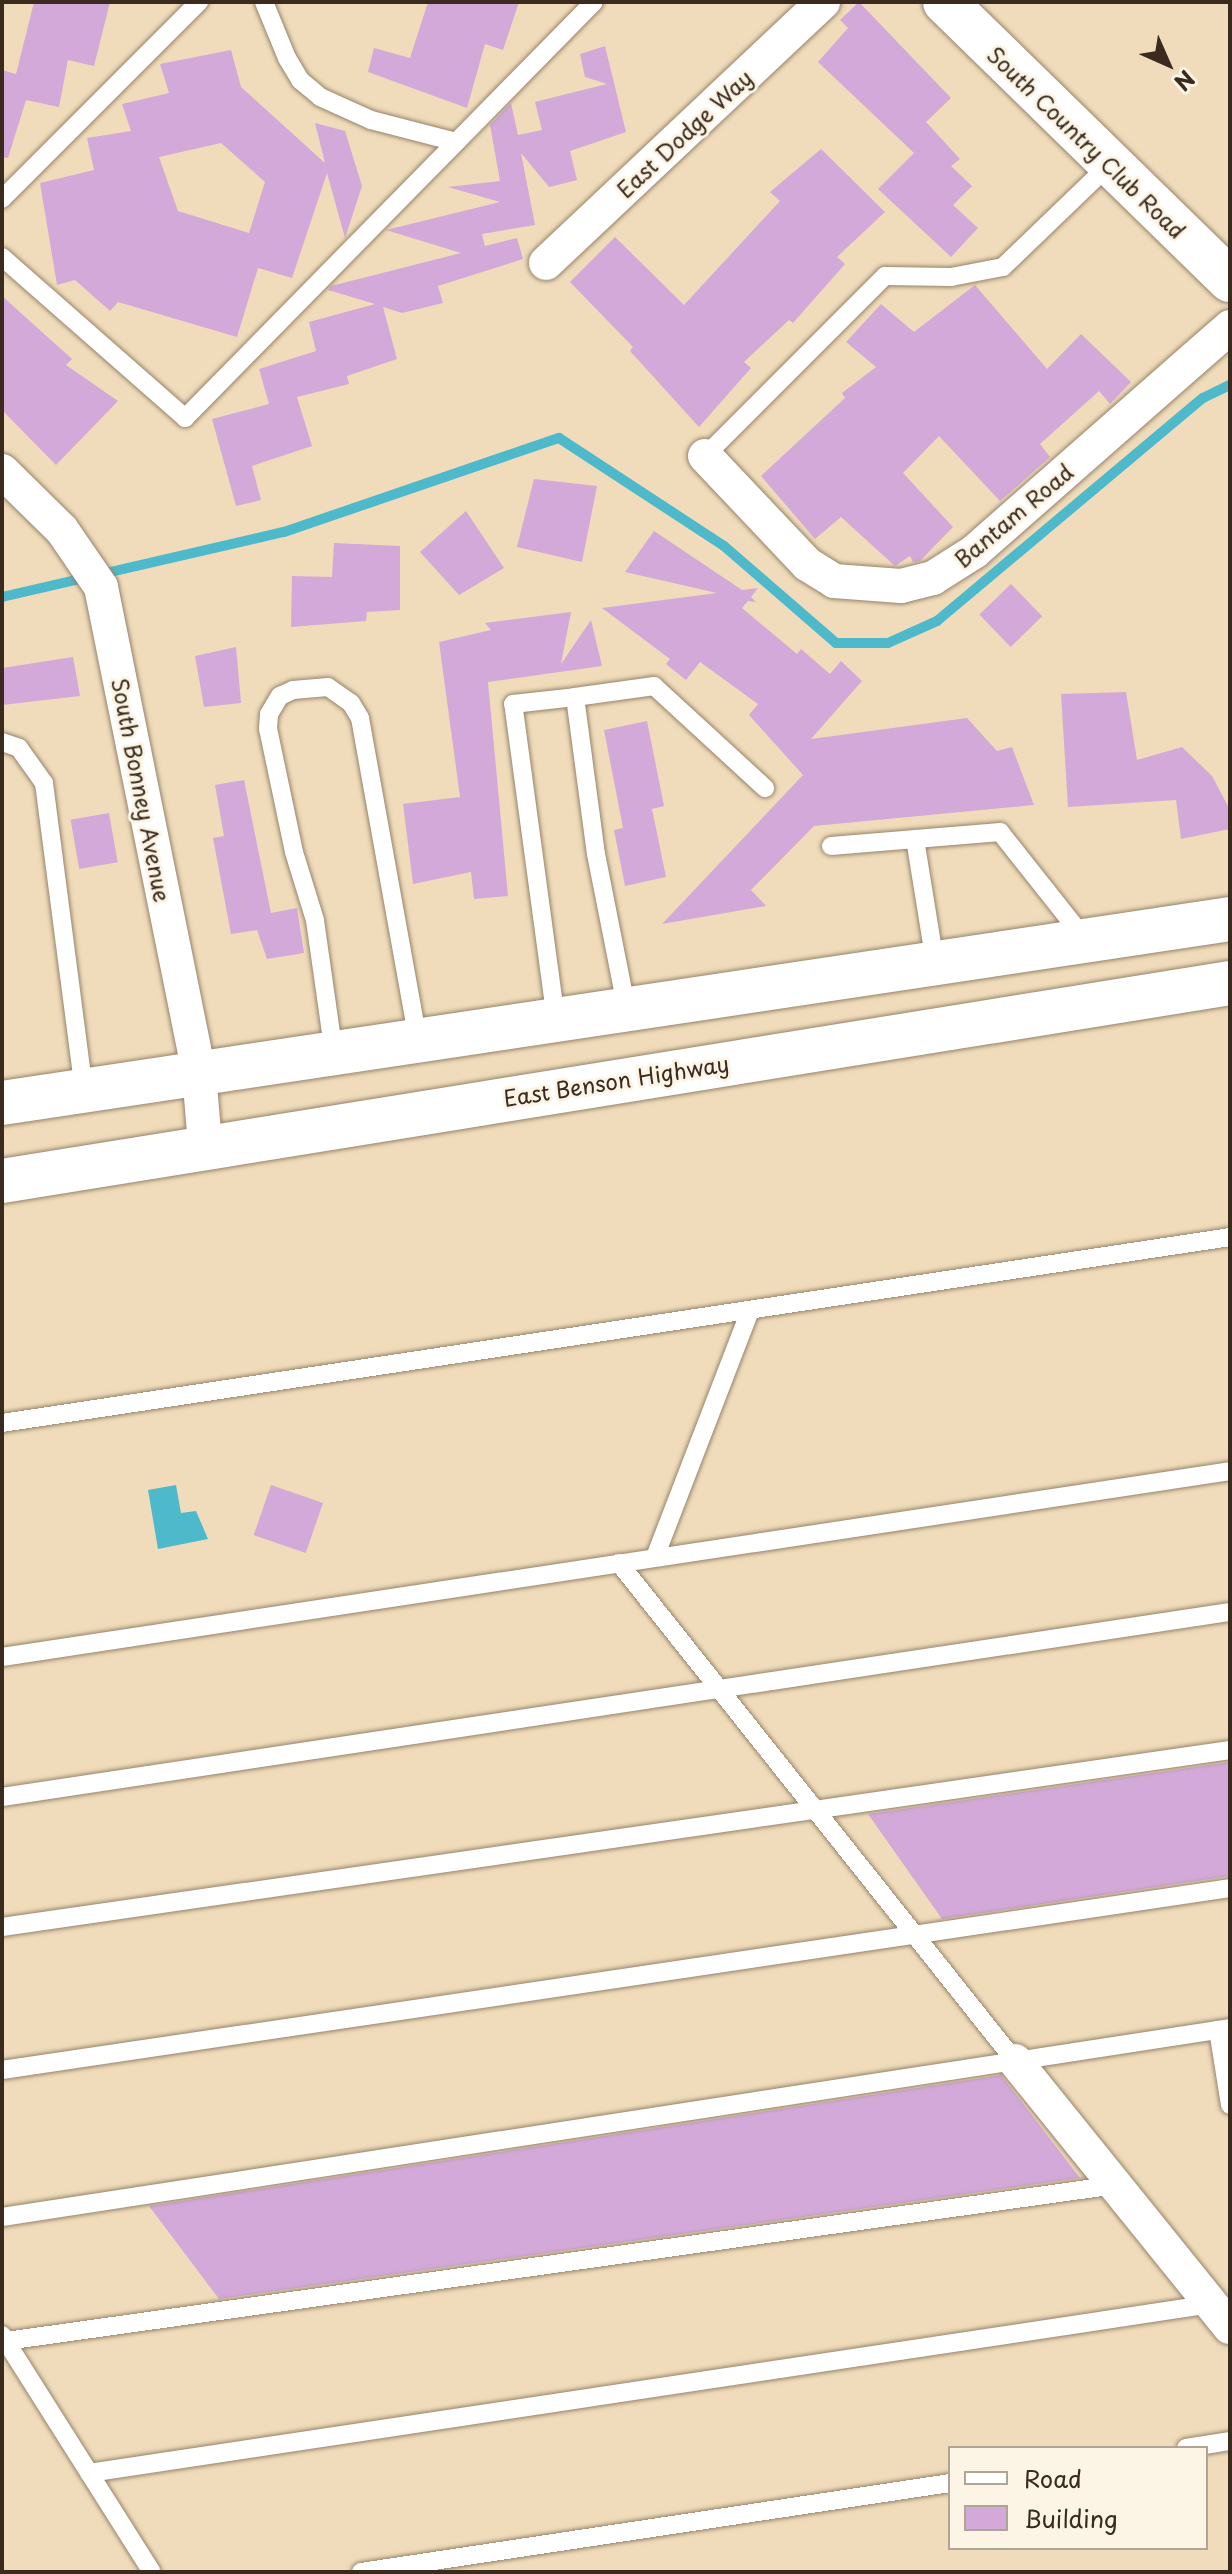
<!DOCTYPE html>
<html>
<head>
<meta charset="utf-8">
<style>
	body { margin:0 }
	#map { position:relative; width:1232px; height:2574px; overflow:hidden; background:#f0dcba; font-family:"Playpen Sans",sans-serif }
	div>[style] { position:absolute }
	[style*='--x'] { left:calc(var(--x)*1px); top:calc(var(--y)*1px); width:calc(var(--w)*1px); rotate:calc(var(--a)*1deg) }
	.water>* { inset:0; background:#4eb9ca }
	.stream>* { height:10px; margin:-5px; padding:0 5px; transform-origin:5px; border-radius:5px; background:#4eb9ca }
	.building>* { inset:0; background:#d3a9d9; transform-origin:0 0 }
	.roads { filter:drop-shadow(0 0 2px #96836c) drop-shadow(0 0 2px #96836c) }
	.service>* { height:18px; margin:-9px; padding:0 9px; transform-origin:9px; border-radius:9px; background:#fff }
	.minor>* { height:34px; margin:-17px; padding:0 17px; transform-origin:17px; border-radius:17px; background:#fff }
	.tertiary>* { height:44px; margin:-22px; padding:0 22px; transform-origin:22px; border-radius:22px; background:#fff }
	.secondary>* { height:44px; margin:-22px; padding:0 22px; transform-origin:22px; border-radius:22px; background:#fff }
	span { translate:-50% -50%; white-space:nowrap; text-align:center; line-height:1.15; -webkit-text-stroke:6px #fcf5e5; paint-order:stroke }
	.street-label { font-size:22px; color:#3b2a1e }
	.frame { position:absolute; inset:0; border:4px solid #3b2a1e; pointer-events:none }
	.legend { position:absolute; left:948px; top:2446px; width:260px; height:104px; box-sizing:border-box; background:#fcf5e5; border:2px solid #afa495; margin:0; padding:10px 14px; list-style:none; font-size:24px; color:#3b2a1e }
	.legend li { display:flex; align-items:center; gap:16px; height:40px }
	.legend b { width:40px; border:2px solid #afa495 }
	.north { position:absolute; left:1128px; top:24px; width:80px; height:80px; -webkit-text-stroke:6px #fcf5e5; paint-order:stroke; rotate:135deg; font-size:22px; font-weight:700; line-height:32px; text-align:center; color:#3b2a1e }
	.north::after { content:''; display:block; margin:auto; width:28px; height:36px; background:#3b2a1e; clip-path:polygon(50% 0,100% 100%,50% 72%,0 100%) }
</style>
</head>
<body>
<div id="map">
	<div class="water">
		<i style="clip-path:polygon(176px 1485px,181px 1513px,196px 1511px,208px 1539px,158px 1549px,148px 1490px)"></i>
	</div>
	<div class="stream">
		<i style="--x:2;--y:597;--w:289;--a:-13"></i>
		<i style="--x:284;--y:532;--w:291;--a:-18.9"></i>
		<i style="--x:559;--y:438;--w:197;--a:33.2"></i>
		<i style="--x:724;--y:546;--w:148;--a:40.9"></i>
		<i style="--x:836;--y:643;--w:52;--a:0"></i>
		<i style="--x:888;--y:643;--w:54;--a:-24.2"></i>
		<i style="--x:937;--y:621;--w:347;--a:-40"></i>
		<i style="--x:1203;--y:398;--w:30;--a:-26"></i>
	</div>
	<div class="building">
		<i style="clip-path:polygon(34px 2px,110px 2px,94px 66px,68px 60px,59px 107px,26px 100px,8px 158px,2px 157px,2px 70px,16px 74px)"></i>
		<i style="clip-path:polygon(428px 2px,519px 2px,503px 50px,485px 44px,467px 108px,368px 72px,374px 48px,410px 58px)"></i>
		<i style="clip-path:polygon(859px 2px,951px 98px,926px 122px,960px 159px,951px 166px,972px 186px,953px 205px,978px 228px,951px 257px,878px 189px,914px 153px,818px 62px,848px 28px,840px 20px)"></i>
		<i style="clip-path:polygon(605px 46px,626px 132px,570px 151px,577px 180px,549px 187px,521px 153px,535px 225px,482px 234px,485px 246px,517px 238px,523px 259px,438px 286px,443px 303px,402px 313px,383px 307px,397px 359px,347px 376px,349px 384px,297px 397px,312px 446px,252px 466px,261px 500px,236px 506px,212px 419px,269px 404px,259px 369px,316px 351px,309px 322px,375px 304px,328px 290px,331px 286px,461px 253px,386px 230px,500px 202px,448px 187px,500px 181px,490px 125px,511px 103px,518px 135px,542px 130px,535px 102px,607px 84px,585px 77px,580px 54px)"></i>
		<i style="clip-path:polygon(evenodd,231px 50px,241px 87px,325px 163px,315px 123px,345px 131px,362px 186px,345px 238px,327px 173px,292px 278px,258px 268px,237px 337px,118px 302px,110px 311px,75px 280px,57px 285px,40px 183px,94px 170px,87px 138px,131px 131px,122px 104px,169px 93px,160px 64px,231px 50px,221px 143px,265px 182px,249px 233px,178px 211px,159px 157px,221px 143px)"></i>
		<i style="clip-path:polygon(821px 149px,885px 212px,837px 257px,845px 264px,793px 323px,789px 320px,744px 362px,751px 368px,699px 427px,630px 351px,633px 347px,570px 282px,615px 237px,684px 305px,780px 201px,770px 192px)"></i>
		<i style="clip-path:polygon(975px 285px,1047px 369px,1081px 334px,1131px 382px,1110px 404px,1099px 391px,1040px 444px,1050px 457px,1000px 501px,939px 436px,903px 473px,953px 527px,920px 561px,913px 562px,910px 556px,895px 566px,841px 517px,815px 539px,761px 476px,845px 398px,842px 393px,876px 367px,846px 342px,881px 304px,914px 332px)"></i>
		<i style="clip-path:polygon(2px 296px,72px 359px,66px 365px,118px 401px,56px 465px,2px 410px)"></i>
		<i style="clip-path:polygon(534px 479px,597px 486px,582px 562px,517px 547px)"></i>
		<i style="clip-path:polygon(466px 511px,504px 568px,459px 595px,420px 552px)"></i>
		<i style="clip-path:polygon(654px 531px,742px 590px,758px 588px,751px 597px,756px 602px,748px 601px,742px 608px,797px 654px,801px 649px,830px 674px,841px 661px,862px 681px,811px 739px,967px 718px,997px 751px,1012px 747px,1034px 805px,814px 826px,751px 890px,766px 906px,662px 924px,803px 775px,749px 715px,758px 704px,700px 662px,686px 680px,666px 664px,670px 659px,602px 608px,717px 593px,625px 572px)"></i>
		<i style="clip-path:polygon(334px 543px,400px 546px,400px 610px,367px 612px,366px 621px,291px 627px,292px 576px,332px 577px)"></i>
		<i style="left:1011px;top:584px;width:45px;height:44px;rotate:46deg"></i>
		<i style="clip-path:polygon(571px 612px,561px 664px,591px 620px,602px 666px,488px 682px,508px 896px,474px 899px,471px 872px,413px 884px,403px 804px,460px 797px,439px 642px,491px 630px,485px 623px)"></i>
		<i style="clip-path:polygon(236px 647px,241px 703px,204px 707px,195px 656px)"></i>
		<i style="clip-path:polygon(73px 657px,80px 696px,2px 705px,2px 668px)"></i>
		<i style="clip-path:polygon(1126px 692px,1137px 760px,1182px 747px,1212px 776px,1230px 810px,1230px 829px,1181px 839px,1176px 800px,1068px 807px,1061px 694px)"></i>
		<i style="clip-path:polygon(647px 721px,664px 806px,652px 809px,666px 877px,625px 886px,614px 830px,623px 828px,604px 730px)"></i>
		<i style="clip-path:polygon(244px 780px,271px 913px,297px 908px,304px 953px,267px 959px,257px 930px,231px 934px,213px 838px,224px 836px,215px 785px)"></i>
		<i style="left:109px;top:813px;width:50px;height:39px;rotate:80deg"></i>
		<i style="left:271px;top:1485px;width:55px;height:53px;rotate:19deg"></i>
		<i style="clip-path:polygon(1230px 1762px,1230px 1876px,942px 1919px,868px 1814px)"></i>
		<i style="clip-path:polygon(1001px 2075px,1080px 2178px,219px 2299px,149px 2206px)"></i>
	</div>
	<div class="roads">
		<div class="service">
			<i style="--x:264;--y:2;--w:61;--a:67.7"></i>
			<i style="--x:287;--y:58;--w:26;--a:59"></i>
			<i style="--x:300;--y:80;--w:26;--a:40"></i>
			<i style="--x:320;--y:97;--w:56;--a:24.3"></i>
			<i style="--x:371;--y:120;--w:88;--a:14.5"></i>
			<i style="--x:2;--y:199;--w:279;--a:-45"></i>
			<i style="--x:2;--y:257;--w:244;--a:41.3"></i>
			<i style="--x:185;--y:418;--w:583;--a:-45.49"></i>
			<i style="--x:705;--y:456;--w:255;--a:-45"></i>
			<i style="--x:885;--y:276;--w:66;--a:0.9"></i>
			<i style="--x:951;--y:277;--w:53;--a:-10.9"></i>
			<i style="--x:1003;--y:267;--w:146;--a:-43.9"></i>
			<i style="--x:575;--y:697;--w:80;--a:-7.9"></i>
			<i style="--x:654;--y:686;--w:151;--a:42.6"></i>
			<i style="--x:2;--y:742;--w:18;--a:19"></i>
			<i style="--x:19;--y:748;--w:43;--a:54.5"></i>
			<i style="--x:44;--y:783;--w:311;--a:82.6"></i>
			<i style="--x:915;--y:839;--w:126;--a:80.8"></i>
			<i style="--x:831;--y:846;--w:170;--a:-4.7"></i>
			<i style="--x:1000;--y:832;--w:135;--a:51.6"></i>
			<i style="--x:556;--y:1020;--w:319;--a:-97.7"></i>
			<i style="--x:513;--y:704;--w:62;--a:-6.4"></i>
			<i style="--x:575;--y:697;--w:158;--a:82.4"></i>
			<i style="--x:596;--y:854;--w:159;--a:78.8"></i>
			<i style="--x:334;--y:1054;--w:135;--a:-98.1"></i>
			<i style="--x:315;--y:920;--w:71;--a:-107.2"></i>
			<i style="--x:294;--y:852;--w:126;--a:-101.9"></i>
			<i style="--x:268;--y:729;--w:15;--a:-86"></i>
			<i style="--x:269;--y:714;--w:21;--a:-59"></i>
			<i style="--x:280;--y:696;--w:14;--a:-25"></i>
			<i style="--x:293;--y:690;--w:35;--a:-5"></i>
			<i style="--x:328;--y:687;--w:28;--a:35"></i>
			<i style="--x:351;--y:703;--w:17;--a:59"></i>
			<i style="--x:360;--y:718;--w:328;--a:79.8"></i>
			<i style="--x:2;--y:1423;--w:1242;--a:-8.61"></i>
			<i style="--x:655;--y:1557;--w:261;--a:-68.9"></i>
			<i style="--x:619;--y:1563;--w:636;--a:51.51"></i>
			<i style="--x:2;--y:1657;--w:1242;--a:-8.61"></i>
			<i style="--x:2;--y:1797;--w:1242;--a:-8.57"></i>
			<i style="--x:2;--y:1927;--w:1241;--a:-8.2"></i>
			<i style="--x:1218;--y:2030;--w:76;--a:80.9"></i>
			<i style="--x:2;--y:2070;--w:1241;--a:-8.43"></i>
			<i style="--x:2;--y:2217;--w:1242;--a:-8.75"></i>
			<i style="--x:2;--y:2335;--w:280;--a:57.7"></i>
			<i style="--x:6;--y:2341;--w:1121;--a:-8"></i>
			<i style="--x:1186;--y:2448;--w:45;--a:-9"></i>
			<i style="--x:89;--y:2473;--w:1136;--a:-8.56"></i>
			<i style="--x:361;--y:2572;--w:596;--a:-8.59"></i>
		</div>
		<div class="minor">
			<i style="--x:546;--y:263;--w:381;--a:-43.3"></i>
			<i style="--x:705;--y:456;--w:149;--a:46.6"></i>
			<i style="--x:807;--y:564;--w:32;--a:32"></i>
			<i style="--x:834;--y:581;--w:67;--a:4.3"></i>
			<i style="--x:901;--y:586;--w:33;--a:-14"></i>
			<i style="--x:933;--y:578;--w:49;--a:-32.4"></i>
			<i style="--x:974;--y:552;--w:341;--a:-41.3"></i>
			<i style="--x:2;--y:471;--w:84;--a:44.5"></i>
			<i style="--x:62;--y:530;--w:69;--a:55.6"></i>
			<i style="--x:101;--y:587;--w:496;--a:78.6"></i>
			<i style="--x:199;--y:1073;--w:71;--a:85.2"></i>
			<i style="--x:1015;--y:2061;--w:342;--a:51.1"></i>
		</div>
		<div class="tertiary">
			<i style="--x:945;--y:2;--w:398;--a:44.3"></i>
		</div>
		<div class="secondary">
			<i style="--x:2;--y:1103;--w:1242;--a:-8.52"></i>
			<i style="--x:2;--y:1181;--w:1244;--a:-9.16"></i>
		</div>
	</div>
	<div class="street-label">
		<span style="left:684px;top:133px;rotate:-43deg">East Dodge Way</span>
		<span style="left:1087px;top:142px;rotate:44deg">South Country Club Road</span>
		<span style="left:1013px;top:515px;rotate:-40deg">Bantam Road</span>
		<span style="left:142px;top:790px;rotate:79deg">South Bonney Avenue</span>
		<span style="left:616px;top:1080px;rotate:-9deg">East Benson Highway</span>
	</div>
	<div class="frame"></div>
	<ul class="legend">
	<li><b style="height:10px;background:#fff"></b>Road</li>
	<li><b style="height:22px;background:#d3a9d9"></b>Building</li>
	</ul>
	<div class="north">N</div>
</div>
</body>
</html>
